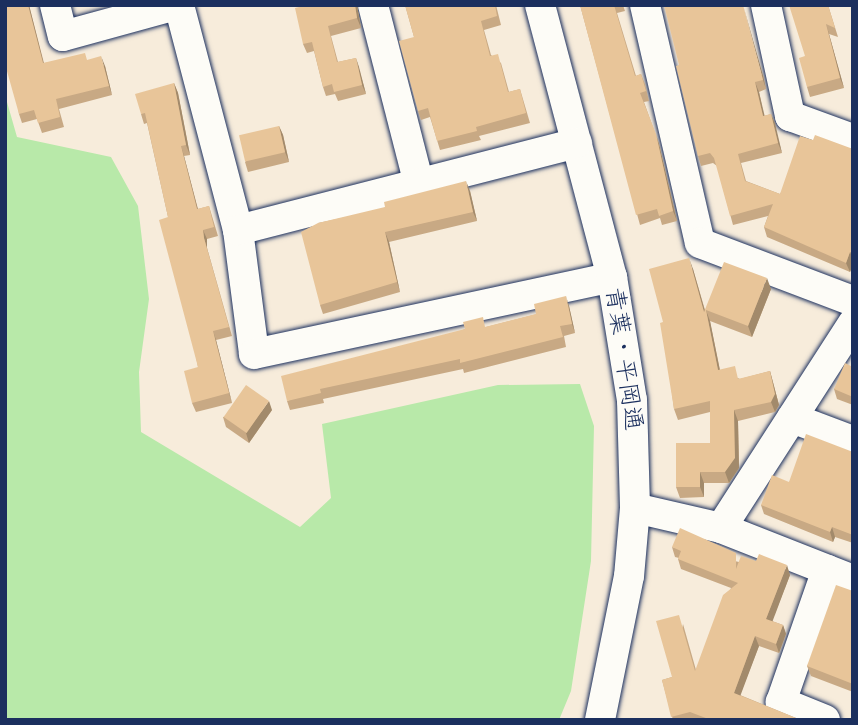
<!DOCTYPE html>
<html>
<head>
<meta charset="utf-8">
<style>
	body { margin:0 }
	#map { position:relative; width:858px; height:725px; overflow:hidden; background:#f7ecdb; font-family:"Architects Daughter","Klee One",sans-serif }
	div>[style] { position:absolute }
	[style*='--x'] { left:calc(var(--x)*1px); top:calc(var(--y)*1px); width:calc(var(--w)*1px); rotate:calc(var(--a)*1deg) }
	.green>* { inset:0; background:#b8e9a9 }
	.roads { filter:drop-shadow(0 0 2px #1b2f5e) drop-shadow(0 0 2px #1b2f5e) }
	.minor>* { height:30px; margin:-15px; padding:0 15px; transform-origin:15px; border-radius:15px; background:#fdfcf7 }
	.wall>* { inset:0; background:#c8a984 }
	.shaded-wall>* { inset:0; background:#a28a6b }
	.building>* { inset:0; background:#e8c599; transform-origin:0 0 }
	span { translate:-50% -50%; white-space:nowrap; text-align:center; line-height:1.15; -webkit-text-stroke:5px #fdfcf7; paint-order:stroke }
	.street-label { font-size:24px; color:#1b2f5e }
	.frame { position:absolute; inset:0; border:7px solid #1b2f5e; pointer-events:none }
</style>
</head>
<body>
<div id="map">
	<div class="green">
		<i style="clip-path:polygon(5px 95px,17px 137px,111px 157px,138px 206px,149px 299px,139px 372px,141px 432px,300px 527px,331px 498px,322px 424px,498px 385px,580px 384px,594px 426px,591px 561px,571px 691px,559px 720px,5px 720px)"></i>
	</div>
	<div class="roads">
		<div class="minor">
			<i style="--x:55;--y:5;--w:32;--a:76"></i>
			<i style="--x:63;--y:36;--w:117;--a:-15.3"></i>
			<i style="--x:179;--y:5;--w:233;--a:75.3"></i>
			<i style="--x:238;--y:230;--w:125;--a:82.6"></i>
			<i style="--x:254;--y:354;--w:366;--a:-12.1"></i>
			<i style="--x:373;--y:5;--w:185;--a:75.6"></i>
			<i style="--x:540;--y:5;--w:281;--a:75.2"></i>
			<i style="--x:612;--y:277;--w:125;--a:80.8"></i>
			<i style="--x:632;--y:400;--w:108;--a:88.4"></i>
			<i style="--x:635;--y:508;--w:68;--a:95"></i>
			<i style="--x:629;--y:576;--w:147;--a:101.4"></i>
			<i style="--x:645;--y:5;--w:244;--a:77"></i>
			<i style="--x:700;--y:243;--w:164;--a:20.8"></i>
			<i style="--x:766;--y:5;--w:114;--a:77.8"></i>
			<i style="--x:790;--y:116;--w:67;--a:20.1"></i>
			<i style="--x:238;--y:230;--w:350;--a:-14.4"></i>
			<i style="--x:792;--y:418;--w:65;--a:20.7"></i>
			<i style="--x:635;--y:508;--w:88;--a:13.1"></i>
			<i style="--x:721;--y:528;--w:142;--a:21.5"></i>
			<i style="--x:721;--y:528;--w:244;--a:-57.2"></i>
			<i style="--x:825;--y:720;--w:48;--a:-157.8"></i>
			<i style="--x:781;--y:702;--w:140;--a:-70.8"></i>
		</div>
	</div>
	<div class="wall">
		<i style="clip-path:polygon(5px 5px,29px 5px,44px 63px,87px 60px,105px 66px,112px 95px,59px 109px,64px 127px,42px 133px,37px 119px,22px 123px,19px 114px)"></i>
		<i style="clip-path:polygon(307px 5px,357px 5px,361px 28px,331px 36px,338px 62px,356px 58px,366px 94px,338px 101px,335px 94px,326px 96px,323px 87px,314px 51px,307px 53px,303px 44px)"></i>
		<i style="clip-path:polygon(405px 5px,496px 5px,501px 25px,484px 30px,491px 55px,501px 63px,509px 92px,520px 89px,530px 123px,479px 136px,481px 140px,440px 150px,430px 117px,421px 120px,418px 111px,414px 37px)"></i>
		<i style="clip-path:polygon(580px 5px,623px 5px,625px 11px,617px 13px,636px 76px,641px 74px,645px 84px,649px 101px,644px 102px,659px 144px,677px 221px,662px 225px,660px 218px,640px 225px)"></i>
		<i style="clip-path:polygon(828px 5px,838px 37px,829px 34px,844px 88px,810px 97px,807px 87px,805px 56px)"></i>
		<i style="clip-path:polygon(679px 65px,763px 75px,766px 89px,759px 92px,764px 116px,771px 114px,782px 153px,741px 163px,746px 181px,780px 194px,813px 140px,853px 149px,853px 265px,850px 272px,767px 237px,764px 227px,768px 216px,733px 225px,717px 166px,713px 163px,701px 166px,698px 156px)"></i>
		<i style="clip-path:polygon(174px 83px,178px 93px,190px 155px,184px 156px,198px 209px,209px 206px,218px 236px,207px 239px,207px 248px,232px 336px,216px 340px,232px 403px,196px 412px,192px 403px,198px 367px,168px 217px,147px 123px,144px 124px,141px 114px)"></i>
		<i style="clip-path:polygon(279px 126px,283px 135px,289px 162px,248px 172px,245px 162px)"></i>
		<i style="clip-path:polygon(470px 191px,477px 221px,389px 242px,400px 292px,323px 314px,320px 305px,318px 223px)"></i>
		<i style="clip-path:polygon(693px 269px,705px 310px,771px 289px,752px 337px,710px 321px,720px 370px,740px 379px,770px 371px,779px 405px,775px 412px,738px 421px,739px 468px,729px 483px,704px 483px,704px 497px,680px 498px,676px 487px,710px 443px,710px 412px,678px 420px,674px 409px,663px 322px)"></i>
		<i style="clip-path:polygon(569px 306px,575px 333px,564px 336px,566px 347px,464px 373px,463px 369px,323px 399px,324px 403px,290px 410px,287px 401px,465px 329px,486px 327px)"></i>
		<i style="clip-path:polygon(853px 367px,853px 405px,837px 399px,834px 389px)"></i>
		<i style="clip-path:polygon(272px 410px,249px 443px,226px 427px,223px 417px)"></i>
		<i style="clip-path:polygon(853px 452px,853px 543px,835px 537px,833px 542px,764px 514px,761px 505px,789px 482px)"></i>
		<i style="clip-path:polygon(672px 547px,739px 562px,790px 575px,772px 621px,783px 625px,786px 634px,779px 653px,759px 646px,740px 695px,801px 720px,673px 720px,662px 680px,672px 677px,683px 624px,696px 670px,731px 588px,681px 569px,678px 559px,679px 558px,675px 557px)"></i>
		<i style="clip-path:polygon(853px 591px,853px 692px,811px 676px,807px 666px)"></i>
	</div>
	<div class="shaded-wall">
		<i style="clip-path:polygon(28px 5px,29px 5px,46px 73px,43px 63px)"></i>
		<i style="clip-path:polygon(355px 5px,357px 5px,361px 28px,357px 18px)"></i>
		<i style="clip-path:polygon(743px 5px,763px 75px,766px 89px,763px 80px)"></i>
		<i style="clip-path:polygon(826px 24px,829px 34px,844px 88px,840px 78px)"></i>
		<i style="clip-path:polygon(101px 56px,105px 66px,112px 95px,109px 86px)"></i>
		<i style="clip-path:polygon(356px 58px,359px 67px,366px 94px,362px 85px)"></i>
		<i style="clip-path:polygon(755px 82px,759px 92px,767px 126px,763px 116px)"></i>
		<i style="clip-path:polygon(174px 83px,178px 93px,190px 155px,186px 145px)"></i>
		<i style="clip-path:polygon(771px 114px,775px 123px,782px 153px,778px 143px)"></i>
		<i style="clip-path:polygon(279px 126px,283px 135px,289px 162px,285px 152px)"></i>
		<i style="clip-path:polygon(656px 134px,659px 144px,677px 221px,673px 211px)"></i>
		<i style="clip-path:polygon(181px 146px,184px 156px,200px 218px,197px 209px)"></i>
		<i style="clip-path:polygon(466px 181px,470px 191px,477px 221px,473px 212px)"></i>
		<i style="clip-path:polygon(203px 230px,207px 239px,207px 248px,232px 336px,204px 238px)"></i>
		<i style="clip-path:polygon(385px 232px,389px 242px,400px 292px,397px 282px)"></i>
		<i style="clip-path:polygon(850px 252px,853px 259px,853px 265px,850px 272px,846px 263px)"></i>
		<i style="clip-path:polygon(689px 258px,693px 269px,708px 322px,704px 312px)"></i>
		<i style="clip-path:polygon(767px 278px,771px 289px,752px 337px,748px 326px)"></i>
		<i style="clip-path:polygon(566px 296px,569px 306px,575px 333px,572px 324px)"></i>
		<i style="clip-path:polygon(706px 310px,710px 321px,722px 381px,718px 370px)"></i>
		<i style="clip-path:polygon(213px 331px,216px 340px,232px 403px,229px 393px)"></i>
		<i style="clip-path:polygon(770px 371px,779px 405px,775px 412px,771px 402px)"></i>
		<i style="clip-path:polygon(269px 401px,272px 410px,249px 443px,246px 433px)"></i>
		<i style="clip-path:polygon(734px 410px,738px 421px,739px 468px,729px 483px,725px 472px)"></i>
		<i style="clip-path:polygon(700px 472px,704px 483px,704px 497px,700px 487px)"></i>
		<i style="clip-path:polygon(832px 527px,835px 537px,833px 542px,830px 532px)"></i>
		<i style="clip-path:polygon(787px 565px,790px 575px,770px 628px,766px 619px)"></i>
		<i style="clip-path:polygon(783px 625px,786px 634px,779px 653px,776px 644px)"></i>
		<i style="clip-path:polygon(755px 636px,759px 646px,738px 702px,734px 693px)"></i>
	</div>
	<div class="building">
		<i style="clip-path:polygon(5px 5px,28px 5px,43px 63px,85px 53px,87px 60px,101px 56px,109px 86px,56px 99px,60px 117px,38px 123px,34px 110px,19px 114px,5px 64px)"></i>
		<i style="clip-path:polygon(307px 5px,355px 5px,357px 18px,328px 26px,337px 62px,356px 58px,362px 85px,334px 92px,332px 84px,323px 87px,312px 42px,303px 44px,295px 8px)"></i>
		<i style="clip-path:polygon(405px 5px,495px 5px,497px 16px,481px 21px,490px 56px,498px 54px,508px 92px,520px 89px,526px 113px,476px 127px,477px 131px,437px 141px,428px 108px,418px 111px,399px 41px,414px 37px)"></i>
		<i style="clip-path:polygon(580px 5px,614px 5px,635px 76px,641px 74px,646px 91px,640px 93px,656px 134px,673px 211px,659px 216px,657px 209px,636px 215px)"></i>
		<i style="clip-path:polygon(664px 5px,743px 5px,763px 80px,755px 82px,763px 116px,771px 114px,778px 143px,738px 154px,745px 181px,780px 194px,800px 136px,813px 140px,815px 135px,853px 149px,853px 253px,850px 252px,846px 263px,764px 227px,773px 204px,730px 216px,714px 158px,710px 153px,698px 156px,676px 66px,679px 65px)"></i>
		<i style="clip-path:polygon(789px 5px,828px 5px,835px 28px,826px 24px,840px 78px,807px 87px,799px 58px,805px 56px)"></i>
		<i style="clip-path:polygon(174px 83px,186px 145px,181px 146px,197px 209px,209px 206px,214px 227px,203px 230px,204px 238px,229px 327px,213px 331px,229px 393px,192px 403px,184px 371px,198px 367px,159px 220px,168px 217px,145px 113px,141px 114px,135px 94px)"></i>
		<i style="left:279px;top:126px;width:27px;height:41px;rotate:77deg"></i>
		<i style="clip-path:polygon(466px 181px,473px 212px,385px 232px,397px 282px,320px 305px,301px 232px,318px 223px,385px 207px,384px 202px)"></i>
		<i style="clip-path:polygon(689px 258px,704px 312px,724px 262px,767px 278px,748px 326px,706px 310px,718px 370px,735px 366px,738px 379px,770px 371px,775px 394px,771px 402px,734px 410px,735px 458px,725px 472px,700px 472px,700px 487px,676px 487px,676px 443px,710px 443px,710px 401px,674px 409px,660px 323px,663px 322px,649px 269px)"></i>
		<i style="clip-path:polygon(566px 296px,572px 324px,560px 326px,563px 337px,460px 363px,460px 359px,320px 389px,321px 393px,287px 401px,281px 376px,465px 329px,463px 322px,483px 317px,485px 327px,536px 314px,534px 304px)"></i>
		<i style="clip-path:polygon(845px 363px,853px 367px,853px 397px,834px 389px)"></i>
		<i style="left:246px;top:385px;width:28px;height:39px;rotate:35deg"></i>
		<i style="clip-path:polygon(806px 434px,853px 452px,853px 535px,832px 527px,830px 532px,761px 505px,772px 475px,789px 482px)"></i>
		<i style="clip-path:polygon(680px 528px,736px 553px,736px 569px,741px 556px,756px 561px,759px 554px,787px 565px,766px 619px,783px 625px,776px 644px,755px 636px,734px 693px,801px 720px,711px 720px,690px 712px,671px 717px,662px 680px,672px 677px,656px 621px,679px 615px,695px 671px,723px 595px,738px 583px,678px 559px,681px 551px,672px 547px)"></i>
		<i style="clip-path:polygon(836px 585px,853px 591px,853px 684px,807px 666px)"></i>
	</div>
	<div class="street-label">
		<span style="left:623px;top:359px;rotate:82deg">青葉・平岡通</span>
	</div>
	<div class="frame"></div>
</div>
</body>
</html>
